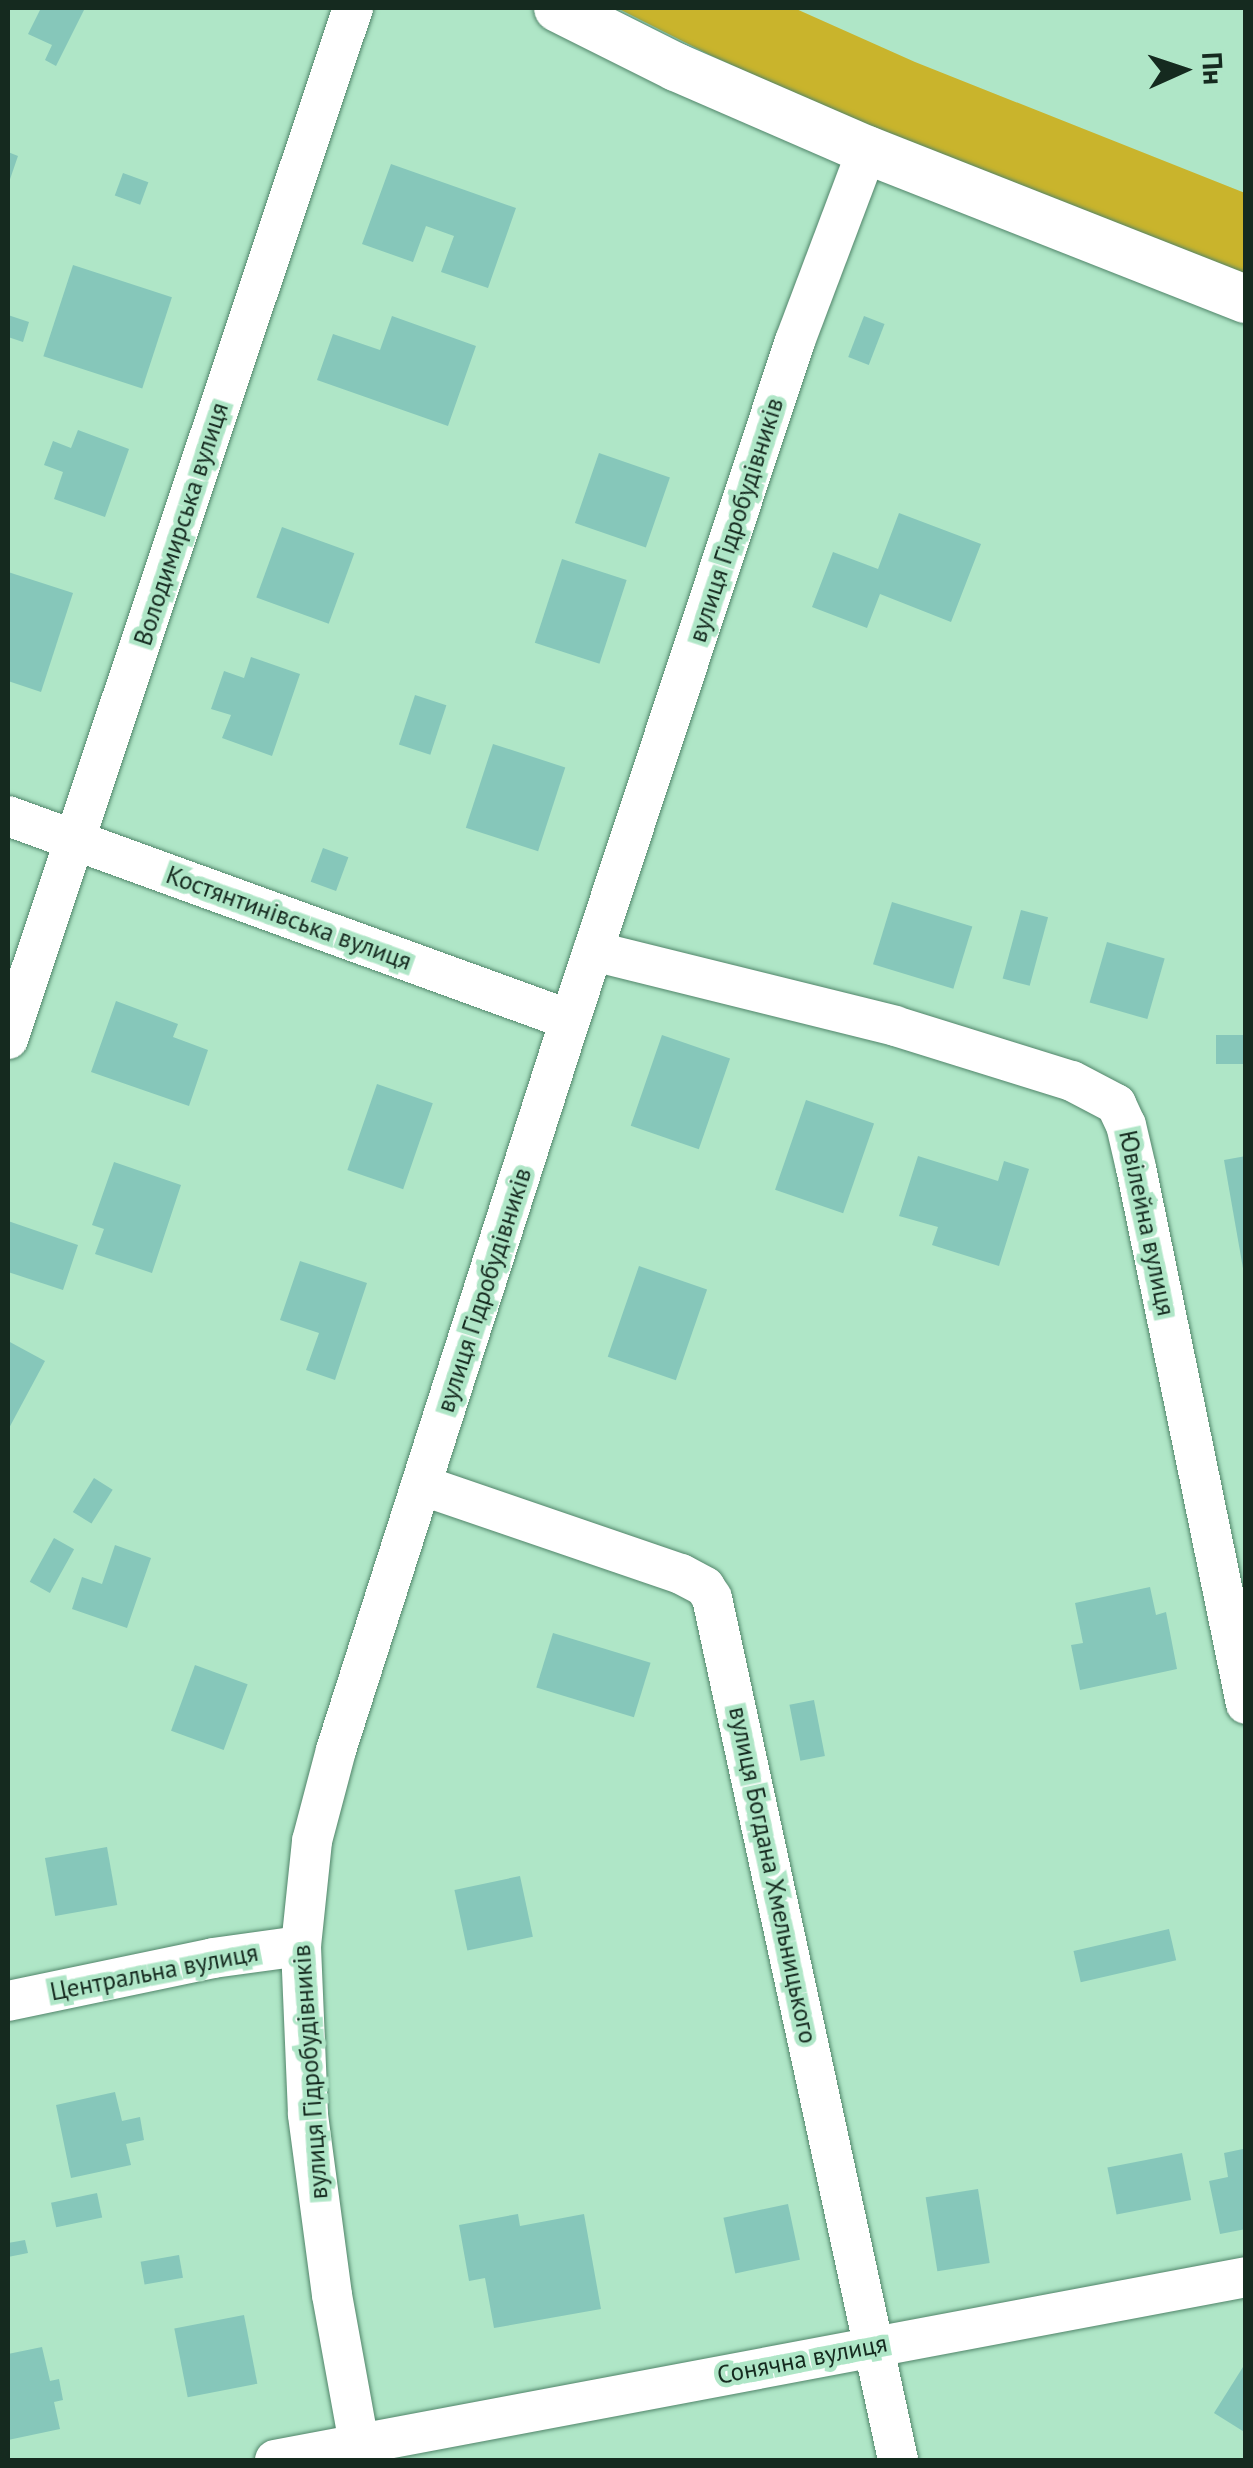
<!DOCTYPE html>
<html>
<head>
<meta charset="utf-8">
<style>
	body { margin:0 }
	#map { position:relative; width:1253px; height:2468px; overflow:hidden; background:#afe6c7; font-family:"PT Sans",sans-serif }
	div>[style] { position:absolute }
	[style*='--x'] { left:calc(var(--x)*1px); top:calc(var(--y)*1px); width:calc(var(--w)*1px); rotate:calc(var(--a)*1deg) }
	.green>* { inset:0; background:#c9b42c }
	.building>* { inset:0; background:#86c7ba; transform-origin:0 0 }
	.roads { filter:drop-shadow(0 0 2px #51856a) drop-shadow(0 0 2px #51856a) }
	.minor>* { height:40px; margin:-20px; padding:0 20px; transform-origin:20px; border-radius:20px; background:#fff }
	.tertiary>* { height:48px; margin:-24px; padding:0 24px; transform-origin:24px; border-radius:24px; background:#fff }
	span { translate:-50% -50%; white-space:nowrap; text-align:center; line-height:1.15; -webkit-text-stroke:9px #afe6c7; paint-order:stroke }
	.street-label { font-size:25px; color:#152a1f }
	.frame { position:absolute; inset:0; border:10px solid #152a1f; pointer-events:none }
	.north { position:absolute; left:1133px; top:20px; width:100px; height:100px; -webkit-text-stroke:8px #afe6c7; paint-order:stroke; rotate:87deg; font-size:28px; font-weight:700; line-height:40px; text-align:center; color:#152a1f }
	.north::after { content:''; display:block; margin:auto; width:35px; height:45px; background:#152a1f; clip-path:polygon(50% 0,100% 100%,50% 72%,0 100%) }
</style>
</head>
<body>
<div id="map">
	<div class="green">
		<i style="clip-path:polygon(617px 8px,794px 8px,915px 62px,1245px 193px,1245px 277px,953px 165px,712px 56px)"></i>
	</div>
	<div class="building">
		<i style="clip-path:polygon(41px 8px,85px 8px,56px 66px,45px 60px,52px 45px,28px 34px)"></i>
		<i style="clip-path:polygon(8px 152px,18px 156px,8px 185px)"></i>
		<i style="clip-path:polygon(391px 164px,516px 208px,488px 288px,441px 272px,454px 236px,426px 226px,413px 262px,362px 244px)"></i>
		<i style="left:123px;top:173px;width:27px;height:24px;rotate:20deg"></i>
		<i style="left:73px;top:265px;width:104px;height:96px;rotate:18deg"></i>
		<i style="clip-path:polygon(8px 315px,29px 322px,23px 342px,8px 337px)"></i>
		<i style="clip-path:polygon(392px 316px,476px 346px,448px 426px,317px 380px,333px 334px,380px 350px)"></i>
		<i style="left:864px;top:316px;width:22px;height:44px;rotate:21deg"></i>
		<i style="clip-path:polygon(78px 430px,129px 449px,105px 517px,54px 499px,63px 472px,44px 465px,53px 441px,71px 448px)"></i>
		<i style="left:599px;top:453px;width:75px;height:74px;rotate:19deg"></i>
		<i style="clip-path:polygon(899px 513px,981px 544px,951px 622px,880px 594px,867px 628px,812px 607px,833px 552px,878px 569px)"></i>
		<i style="left:282px;top:527px;width:77px;height:75px;rotate:20deg"></i>
		<i style="left:562px;top:559px;width:68px;height:88px;rotate:18deg"></i>
		<i style="clip-path:polygon(8px 572px,73px 593px,41px 692px,8px 681px)"></i>
		<i style="clip-path:polygon(251px 657px,300px 674px,272px 756px,222px 738px,231px 715px,211px 709px,224px 671px,244px 678px)"></i>
		<i style="left:415px;top:695px;width:33px;height:52px;rotate:18deg"></i>
		<i style="left:493px;top:744px;width:76px;height:88px;rotate:18deg"></i>
		<i style="left:323px;top:848px;width:27px;height:36px;rotate:20deg"></i>
		<i style="left:892px;top:902px;width:84px;height:65px;rotate:17deg"></i>
		<i style="left:1021px;top:910px;width:28px;height:71px;rotate:15deg"></i>
		<i style="left:1107px;top:942px;width:60px;height:63px;rotate:16deg"></i>
		<i style="clip-path:polygon(116px 1001px,178px 1024px,173px 1037px,208px 1050px,189px 1106px,91px 1072px)"></i>
		<i style="left:662px;top:1035px;width:72px;height:96px;rotate:19deg"></i>
		<i style="left:1246px;top:1035px;width:29px;height:30px;rotate:90deg"></i>
		<i style="left:377px;top:1084px;width:59px;height:91px;rotate:19deg"></i>
		<i style="left:806px;top:1100px;width:72px;height:95px;rotate:19deg"></i>
		<i style="clip-path:polygon(918px 1156px,998px 1181px,1004px 1161px,1029px 1169px,999px 1266px,932px 1245px,938px 1227px,899px 1216px)"></i>
		<i style="clip-path:polygon(1246px 1156px,1246px 1274px,1244px 1274px,1224px 1160px)"></i>
		<i style="clip-path:polygon(114px 1162px,181px 1185px,152px 1273px,95px 1254px,104px 1229px,92px 1225px)"></i>
		<i style="clip-path:polygon(8px 1221px,78px 1245px,63px 1290px,8px 1272px)"></i>
		<i style="clip-path:polygon(300px 1261px,367px 1283px,335px 1380px,306px 1370px,319px 1333px,280px 1320px)"></i>
		<i style="left:639px;top:1266px;width:72px;height:96px;rotate:19deg"></i>
		<i style="clip-path:polygon(8px 1341px,45px 1361px,8px 1430px)"></i>
		<i style="left:94px;top:1478px;width:22px;height:40px;rotate:32deg"></i>
		<i style="left:54px;top:1538px;width:23px;height:50px;rotate:29deg"></i>
		<i style="clip-path:polygon(115px 1545px,151px 1558px,127px 1628px,72px 1609px,82px 1577px,102px 1584px)"></i>
		<i style="clip-path:polygon(1150px 1587px,1156px 1615px,1166px 1612px,1177px 1669px,1080px 1690px,1071px 1645px,1083px 1643px,1075px 1603px)"></i>
		<i style="left:553px;top:1633px;width:102px;height:57px;rotate:17deg"></i>
		<i style="left:195px;top:1665px;width:56px;height:70px;rotate:20deg"></i>
		<i style="left:814px;top:1700px;width:57px;height:25px;rotate:79deg"></i>
		<i style="left:107px;top:1847px;width:59px;height:63px;rotate:80deg"></i>
		<i style="left:520px;top:1876px;width:62px;height:67px;rotate:78deg"></i>
		<i style="left:1169px;top:1929px;width:32px;height:98px;rotate:77deg"></i>
		<i style="clip-path:polygon(115px 2092px,122px 2121px,140px 2117px,144px 2140px,126px 2144px,131px 2165px,71px 2178px,56px 2105px)"></i>
		<i style="clip-path:polygon(1243px 2149px,1246px 2229px,1220px 2234px,1209px 2181px,1228px 2177px,1224px 2153px)"></i>
		<i style="left:1182px;top:2153px;width:48px;height:76px;rotate:79deg"></i>
		<i style="left:978px;top:2189px;width:75px;height:53px;rotate:81deg"></i>
		<i style="left:97px;top:2193px;width:25px;height:47px;rotate:78deg"></i>
		<i style="left:788px;top:2204px;width:57px;height:66px;rotate:78deg"></i>
		<i style="clip-path:polygon(518px 2214px,520px 2226px,584px 2214px,601px 2309px,494px 2328px,485px 2278px,469px 2281px,459px 2225px)"></i>
		<i style="clip-path:polygon(25px 2240px,28px 2253px,8px 2257px,8px 2243px)"></i>
		<i style="left:179px;top:2255px;width:23px;height:39px;rotate:80deg"></i>
		<i style="left:244px;top:2315px;width:70px;height:71px;rotate:79deg"></i>
		<i style="clip-path:polygon(42px 2347px,50px 2381px,59px 2379px,63px 2400px,54px 2402px,60px 2429px,8px 2440px,8px 2354px)"></i>
		<i style="clip-path:polygon(1243px 2367px,1246px 2369px,1246px 2433px,1214px 2413px)"></i>
	</div>
	<div class="roads">
		<div class="minor">
			<i style="--x:8;--y:816;--w:598;--a:19.95"></i>
			<i style="--x:593;--y:951;--w:311;--a:13.9"></i>
			<i style="--x:895;--y:1026;--w:185;--a:17.3"></i>
			<i style="--x:1072;--y:1081;--w:50;--a:27.6"></i>
			<i style="--x:1116;--y:1104;--w:23;--a:65"></i>
			<i style="--x:1126;--y:1125;--w:44;--a:76.9"></i>
			<i style="--x:1136;--y:1168;--w:547;--a:78.4"></i>
			<i style="--x:8;--y:1039;--w:1087;--a:-71.5"></i>
			<i style="--x:421;--y:1485;--w:275;--a:18.9"></i>
			<i style="--x:681;--y:1574;--w:27;--a:28"></i>
			<i style="--x:705;--y:1587;--w:13;--a:58"></i>
			<i style="--x:712;--y:1598;--w:882;--a:77.82"></i>
			<i style="--x:8;--y:2001;--w:209;--a:-11.8"></i>
			<i style="--x:213;--y:1958;--w:89;--a:-7.8"></i>
			<i style="--x:275;--y:2460;--w:988;--a:-10.67"></i>
			<i style="--x:362;--y:2460;--w:168;--a:-100.3"></i>
			<i style="--x:332;--y:2295;--w:183;--a:-97.6"></i>
			<i style="--x:308;--y:2114;--w:168;--a:-92.4"></i>
			<i style="--x:301;--y:1946;--w:106;--a:-84"></i>
			<i style="--x:312;--y:1841;--w:94;--a:-75.2"></i>
			<i style="--x:336;--y:1750;--w:767;--a:-72.23"></i>
			<i style="--x:570;--y:1020;--w:715;--a:-71.67"></i>
			<i style="--x:795;--y:341;--w:204;--a:-69.3"></i>
		</div>
		<div class="tertiary">
			<i style="--x:558;--y:8;--w:132;--a:26.6"></i>
			<i style="--x:676;--y:67;--w:208;--a:23.5"></i>
			<i style="--x:867;--y:150;--w:407;--a:21.5"></i>
		</div>
	</div>
	<div class="street-label">
		<span style="left:736px;top:520px;rotate:-72deg">вулиця Гідробудівників</span>
		<span style="left:181px;top:524px;rotate:-72deg">Володимирська вулиця</span>
		<span style="left:289px;top:918px;rotate:20deg">Костянтинівська вулиця</span>
		<span style="left:1147px;top:1223px;rotate:78deg">Ювілейна вулиця</span>
		<span style="left:484px;top:1290px;rotate:-72deg">вулиця Гідробудівників</span>
		<span style="left:773px;top:1875px;rotate:78deg">вулиця Богдана Хмельницького</span>
		<span style="left:154px;top:1972px;rotate:-11deg">Центральна вулиця</span>
		<span style="left:310px;top:2072px;rotate:-94deg">вулиця Гідробудівників</span>
		<span style="left:802px;top:2359px;rotate:-11deg">Сонячна вулиця</span>
	</div>
	<div class="frame"></div>
	<div class="north">Пн</div>
</div>
</body>
</html>
